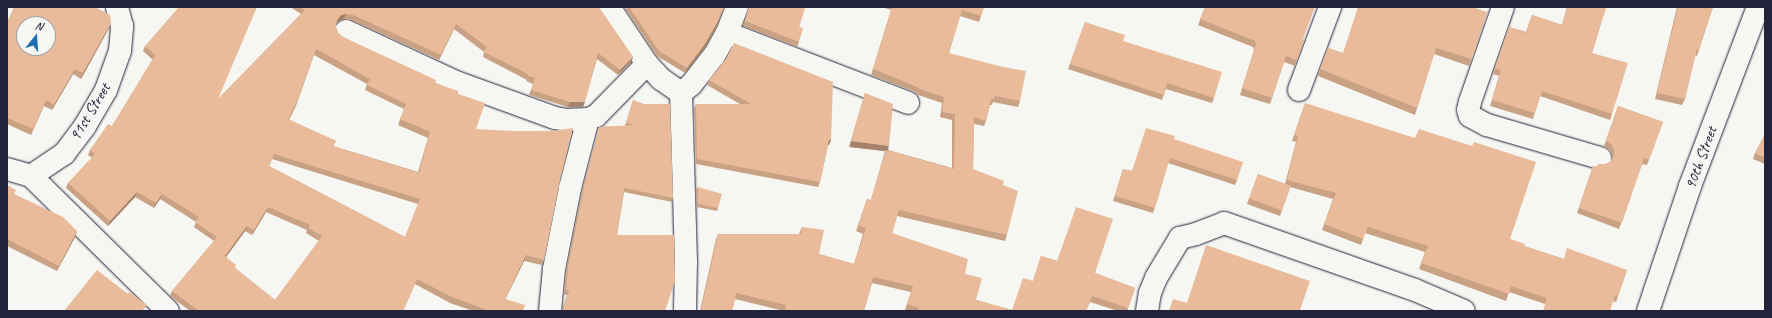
<!DOCTYPE html>
<html>
<head>
<meta charset="utf-8">
<style>
	body { margin:0 }
	#map { position:relative; width:1772px; height:318px; overflow:hidden; background:#f6f6f2; font-family:Caveat,sans-serif }
	div>[style] { position:absolute }
	[style*='--x'] { left:calc(var(--x)*1px); top:calc(var(--y)*1px); width:calc(var(--w)*1px); rotate:calc(var(--a)*1deg) }
	.roads { filter:drop-shadow(0 0 1px #22223b) drop-shadow(0 0 1px #22223b) }
	.minor>* { height:22px; margin:-11px; padding:0 11px; transform-origin:11px; border-radius:11px; background:#f6f6f2 }
	.wall>* { inset:0; background:#c9a184 }
	.shaded-wall>* { inset:0; background:#a4836c; transform-origin:0 0 }
	.building>* { inset:0; background:#eabb9a; transform-origin:0 0 }
	span { translate:-50% -50%; white-space:nowrap; text-align:center; line-height:1.15; -webkit-text-stroke:4px #f6f6f2; paint-order:stroke }
	.street-label { font-size:16px; color:#22223b }
	.frame { position:absolute; inset:0; border:8px solid #22223b; pointer-events:none }
	.north { position:absolute; left:16px; top:16px; width:40px; height:40px; box-sizing:border-box; background:#f6f6f2; border:1px solid #a1a1a9; border-radius:50%; rotate:17deg; font-size:11px; font-weight:700; line-height:16px; text-align:center; color:#22223b }
	.north::after { content:''; display:block; margin:auto; width:14px; height:18px; background:#1f6fb2; clip-path:polygon(50% 0,100% 100%,50% 72%,0 100%) }
</style>
</head>
<body>
<div id="map">
	<div class="roads">
		<div class="minor">
			<i style="--x:609;--y:7;--w:69;--a:56.3"></i>
			<i style="--x:647;--y:64;--w:21;--a:47"></i>
			<i style="--x:661;--y:79;--w:24;--a:35"></i>
			<i style="--x:681;--y:93;--w:169;--a:88.3"></i>
			<i style="--x:686;--y:262;--w:49;--a:91.2"></i>
			<i style="--x:1503;--y:7;--w:101;--a:109.2"></i>
			<i style="--x:1470;--y:102;--w:8;--a:104"></i>
			<i style="--x:1468;--y:110;--w:6;--a:72"></i>
			<i style="--x:1470;--y:116;--w:19;--a:28"></i>
			<i style="--x:1487;--y:125;--w:118;--a:16.3"></i>
			<i style="--x:346;--y:31;--w:121;--a:24.9"></i>
			<i style="--x:456;--y:82;--w:105;--a:20"></i>
			<i style="--x:555;--y:118;--w:12;--a:9"></i>
			<i style="--x:567;--y:120;--w:21;--a:-3"></i>
			<i style="--x:588;--y:119;--w:9;--a:-21"></i>
			<i style="--x:596;--y:116;--w:73;--a:-45.6"></i>
			<i style="--x:727;--y:33;--w:194;--a:21.1"></i>
			<i style="--x:1299;--y:90;--w:89;--a:-69.5"></i>
			<i style="--x:681;--y:93;--w:13;--a:-39"></i>
			<i style="--x:691;--y:85;--w:37;--a:-52"></i>
			<i style="--x:714;--y:56;--w:26;--a:-61"></i>
			<i style="--x:727;--y:33;--w:28;--a:-69"></i>
			<i style="--x:7;--y:169;--w:25;--a:16"></i>
			<i style="--x:31;--y:176;--w:192;--a:44.6"></i>
			<i style="--x:31;--y:176;--w:40;--a:-34"></i>
			<i style="--x:64;--y:154;--w:35;--a:-53"></i>
			<i style="--x:85;--y:126;--w:42;--a:-59.7"></i>
			<i style="--x:106;--y:90;--w:41;--a:-70.3"></i>
			<i style="--x:120;--y:51;--w:25;--a:-85"></i>
			<i style="--x:122;--y:26;--w:20;--a:-105"></i>
			<i style="--x:550;--y:311;--w:42;--a:-84.6"></i>
			<i style="--x:554;--y:269;--w:83;--a:-78.8"></i>
			<i style="--x:570;--y:188;--w:71;--a:-75.4"></i>
			<i style="--x:1147;--y:311;--w:18;--a:-81"></i>
			<i style="--x:1150;--y:293;--w:16;--a:-68"></i>
			<i style="--x:1156;--y:278;--w:47;--a:-59"></i>
			<i style="--x:1180;--y:238;--w:16;--a:-14"></i>
			<i style="--x:1196;--y:234;--w:30;--a:-21"></i>
			<i style="--x:1224;--y:223;--w:202;--a:19.3"></i>
			<i style="--x:1415;--y:290;--w:53;--a:23.2"></i>
			<i style="--x:1648;--y:311;--w:132;--a:-71.4"></i>
			<i style="--x:1690;--y:186;--w:191;--a:-69.2"></i>
		</div>
	</div>
	<div class="wall">
		<i style="clip-path:polygon(evenodd,290px 7px,600px 7px,600px 9px,633px 57px,631px 62px,618px 75px,597px 59px,583px 107px,568px 107px,529px 95px,533px 84px,526px 81px,527px 80px,483px 57px,484px 52px,454px 29px,439px 60px,351px 20px,344px 19px,339px 21px,336px 24px,336px 27px,338px 33px,343px 37px,458px 94px,476px 129px,560px 180px,544px 260px,542px 265px,524px 261px,505px 299px,523px 311px,473px 311px,450px 303px,415px 284px,403px 311px,190px 311px,170px 296px,172px 291px,214px 241px,194px 227px,196px 222px,160px 199px,154px 208px,135px 197px,108px 226px,66px 188px,68px 183px,92px 158px,88px 155px,90px 150px,112px 126px,153px 60px,143px 51px,145px 46px,219px 98px,301px 14px,290px 7px,314px 55px,367px 84px,365px 90px,404px 109px,398px 125px,428px 138px,418px 172px,333px 146px,336px 141px,289px 120px,296px 106px,314px 55px,290px 7px,272px 159px,418px 204px,405px 237px,269px 166px,272px 159px,290px 7px,266px 212px,307px 230px,306px 233px,319px 241px,275px 300px,235px 268px,226px 257px,245px 231px,252px 235px,266px 212px)"></i>
		<i style="clip-path:polygon(624px 7px,724px 7px,716px 28px,704px 49px,685px 73px,657px 56px)"></i>
		<i style="clip-path:polygon(749px 7px,805px 7px,799px 27px,799px 42px,797px 47px,743px 26px)"></i>
		<i style="clip-path:polygon(882px 7px,984px 7px,979px 22px,960px 16px,949px 53px,1020px 101px,1018px 107px,993px 102px,992px 105px,990px 105px,986px 121px,984px 126px,974px 124px,973px 169px,1003px 185px,1007px 235px,1005px 241px,897px 216px,892px 233px,965px 274px,976px 300px,1012px 310px,1033px 281px,1041px 256px,1095px 273px,1135px 288px,1127px 311px,1118px 311px,1090px 302px,1086px 311px,907px 311px,905px 310px,911px 292px,872px 283px,864px 311px,784px 311px,735px 299px,732px 311px,700px 311px,716px 239px,718px 234px,799px 234px,802px 227px,819px 254px,854px 264px,863px 234px,856px 231px,867px 199px,871px 200px,885px 151px,849px 147px,865px 93px,888px 150px,952px 168px,952px 120px,940px 117px,942px 103px,918px 95px,913px 91px,871px 75px,891px 10px)"></i>
		<i style="clip-path:polygon(1205px 7px,1304px 40px,1295px 66px,1284px 62px,1270px 104px,1240px 95px,1254px 50px,1253px 47px,1198px 25px)"></i>
		<i style="clip-path:polygon(1567px 7px,1606px 7px,1592px 53px,1612px 114px,1610px 120px,1540px 96px,1533px 119px,1490px 106px,1499px 76px,1493px 74px,1509px 27px,1526px 32px,1532px 15px,1562px 25px)"></i>
		<i style="clip-path:polygon(1677px 7px,1713px 7px,1697px 56px,1695px 55px,1685px 99px,1682px 105px,1655px 99px)"></i>
		<i style="clip-path:polygon(1487px 12px,1469px 66px,1434px 54px,1415px 115px,1318px 76px,1328px 48px,1343px 53px)"></i>
		<i style="clip-path:polygon(7px 22px,111px 23px,109px 28px,81px 79px,73px 74px,52px 110px,44px 106px,31px 135px,7px 124px)"></i>
		<i style="clip-path:polygon(1085px 22px,1123px 41px,1214px 98px,1212px 103px,1166px 89px,1162px 100px,1068px 69px)"></i>
		<i style="clip-path:polygon(709px 80px,831px 140px,829px 145px,828px 145px,820px 182px,818px 187px,696px 164px,694px 109px,696px 104px,740px 104px,707px 85px)"></i>
		<i style="clip-path:polygon(633px 100px,673px 198px,672px 202px,624px 192px,617px 235px,665px 311px,562px 311px,567px 295px,564px 294px,566px 271px,582px 191px,598px 132px,599px 127px,625px 126px)"></i>
		<i style="clip-path:polygon(1305px 103px,1510px 239px,1524px 246px,1564px 259px,1627px 270px,1616px 302px,1613px 301px,1545px 304px,1509px 292px,1506px 301px,1419px 269px,1425px 252px,1365px 233px,1361px 245px,1322px 230px,1333px 199px,1290px 187px,1280px 216px,1247px 204px,1258px 174px,1285px 184px,1296px 142px,1292px 141px)"></i>
		<i style="clip-path:polygon(1618px 106px,1663px 122px,1647px 165px,1642px 164px,1619px 229px,1577px 213px,1593px 166px,1596px 167px,1605px 164px,1610px 162px,1612px 159px,1612px 155px,1609px 150px,1604px 146px)"></i>
		<i style="clip-path:polygon(1765px 134px,1765px 164px,1753px 159px,1755px 153px)"></i>
		<i style="clip-path:polygon(1174px 139px,1237px 180px,1235px 185px,1168px 163px,1153px 213px,1113px 201px,1123px 169px,1132px 171px)"></i>
		<i style="clip-path:polygon(7px 185px,15px 195px,77px 231px,75px 237px,57px 271px,7px 246px)"></i>
		<i style="clip-path:polygon(698px 187px,718px 208px,717px 211px,697px 207px,696px 190px)"></i>
	</div>
	<div class="shaded-wall">
		<i style="clip-path:polygon(724px 7px,716px 28px,704px 49px,685px 73px,687px 68px)"></i>
		<i style="clip-path:polygon(346px 14px,344px 19px,339px 21px,335px 25px,337px 20px,341px 15px)"></i>
		<i style="clip-path:polygon(111px 23px,109px 28px,81px 79px,83px 73px)"></i>
		<i style="clip-path:polygon(456px 24px,454px 29px,439px 60px,441px 55px)"></i>
		<i style="clip-path:polygon(633px 57px,631px 62px,618px 75px,620px 70px)"></i>
		<i style="clip-path:polygon(75px 69px,73px 74px,52px 110px,54px 105px)"></i>
		<i style="clip-path:polygon(570px 102px,585px 102px,583px 107px,568px 107px)"></i>
		<i style="clip-path:polygon(829px 140px,831px 140px,829px 145px,827px 145px)"></i>
		<i style="left:851px;top:141px;width:38px;height:6px;rotate:7deg"></i>
		<i style="clip-path:polygon(137px 192px,135px 197px,108px 226px,110px 221px)"></i>
		<i style="clip-path:polygon(162px 194px,160px 199px,154px 208px,156px 203px)"></i>
		<i style="clip-path:polygon(268px 207px,266px 212px,252px 235px,254px 230px)"></i>
		<i style="clip-path:polygon(247px 226px,245px 231px,223px 261px,225px 256px)"></i>
		<i style="clip-path:polygon(77px 231px,75px 237px,57px 271px,59px 266px)"></i>
		<i style="clip-path:polygon(526px 255px,524px 261px,503px 304px,505px 299px)"></i>
	</div>
	<div class="building">
		<i style="clip-path:polygon(evenodd,14px 7px,95px 7px,110px 15px,111px 23px,83px 73px,75px 69px,54px 105px,46px 100px,33px 129px,7px 118px,7px 22px,14px 7px,24px 24px,48px 24px,48px 48px,24px 48px,24px 24px)"></i>
		<i style="clip-path:polygon(evenodd,179px 7px,257px 7px,218px 99px,305px 10px,300px 7px,600px 7px,600px 9px,633px 57px,620px 70px,598px 53px,585px 102px,570px 102px,531px 90px,535px 78px,528px 76px,528px 74px,484px 52px,487px 47px,456px 24px,441px 55px,353px 15px,346px 14px,341px 15px,337px 20px,336px 27px,338px 33px,343px 37px,436px 80px,435px 83px,458px 91px,458px 94px,485px 103px,476px 129px,513px 131px,552px 131px,573px 128px,560px 180px,544px 260px,526px 255px,505px 299px,525px 305px,523px 311px,486px 311px,487px 310px,452px 297px,417px 279px,403px 311px,199px 311px,172px 291px,217px 237px,195px 222px,199px 217px,162px 194px,156px 203px,137px 192px,110px 221px,68px 183px,95px 154px,90px 150px,108px 124px,112px 126px,155px 55px,145px 46px,179px 7px,316px 49px,370px 79px,367px 85px,406px 104px,400px 119px,430px 132px,419px 173px,332px 146px,336px 141px,288px 119px,297px 101px,316px 49px,179px 7px,274px 154px,420px 199px,405px 237px,269px 166px,274px 154px,179px 7px,268px 207px,310px 225px,308px 228px,322px 236px,275px 300px,235px 268px,236px 265px,225px 256px,247px 226px,254px 230px,268px 207px)"></i>
		<i style="clip-path:polygon(629px 7px,724px 7px,717px 23px,705px 44px,687px 68px,659px 51px)"></i>
		<i style="clip-path:polygon(749px 7px,805px 7px,799px 27px,803px 28px,799px 42px,745px 21px)"></i>
		<i style="clip-path:polygon(892px 7px,984px 7px,981px 16px,962px 10px,949px 53px,1003px 67px,1026px 71px,1020px 101px,995px 96px,994px 99px,991px 99px,986px 121px,974px 117px,973px 169px,1004px 181px,1003px 185px,1018px 191px,1007px 235px,899px 210px,892px 233px,968px 259px,965px 274px,982px 278px,976px 300px,1012px 310px,1023px 278px,1033px 281px,1041px 256px,1057px 261px,1076px 207px,1113px 219px,1095px 273px,1135px 288px,1128px 308px,1092px 296px,1086px 311px,918px 311px,919px 308px,907px 304px,913px 286px,873px 277px,864px 311px,785px 311px,786px 305px,736px 293px,732px 311px,701px 311px,718px 234px,801px 234px,802px 227px,824px 230px,819px 254px,854px 264px,866px 228px,858px 225px,867px 199px,871px 200px,886px 150px,954px 169px,955px 114px,942px 112px,944px 97px,920px 89px,915px 86px,873px 69px)"></i>
		<i style="clip-path:polygon(1205px 7px,1315px 7px,1303px 39px,1304px 40px,1297px 60px,1286px 56px,1272px 98px,1242px 88px,1256px 44px,1255px 41px,1200px 19px)"></i>
		<i style="clip-path:polygon(1358px 7px,1472px 7px,1487px 12px,1472px 59px,1436px 48px,1417px 108px,1320px 69px,1328px 48px,1343px 53px)"></i>
		<i style="clip-path:polygon(1567px 7px,1606px 7px,1592px 53px,1628px 63px,1612px 114px,1542px 91px,1535px 113px,1492px 100px,1501px 70px,1495px 68px,1509px 27px,1526px 33px,1532px 15px,1562px 25px)"></i>
		<i style="clip-path:polygon(1678px 7px,1713px 7px,1699px 50px,1697px 49px,1685px 99px,1657px 93px)"></i>
		<i style="clip-path:polygon(1085px 22px,1125px 35px,1123px 41px,1222px 72px,1214px 98px,1167px 83px,1164px 95px,1070px 64px)"></i>
		<i style="clip-path:polygon(734px 43px,833px 82px,831px 140px,829px 140px,820px 182px,697px 159px,696px 104px,751px 104px,709px 80px,726px 59px)"></i>
		<i style="clip-path:polygon(865px 93px,893px 104px,889px 146px,851px 141px)"></i>
		<i style="clip-path:polygon(633px 100px,644px 104px,670px 104px,673px 198px,624px 188px,617px 235px,674px 235px,675px 281px,665px 311px,563px 311px,569px 290px,566px 290px,568px 267px,584px 187px,599px 127px,635px 125px,626px 123px)"></i>
		<i style="clip-path:polygon(1305px 103px,1415px 138px,1419px 129px,1472px 146px,1474px 142px,1536px 162px,1510px 239px,1525px 244px,1524px 246px,1564px 259px,1567px 248px,1627px 270px,1618px 296px,1615px 295px,1610px 311px,1543px 311px,1547px 298px,1511px 286px,1509px 294px,1421px 263px,1428px 246px,1368px 227px,1363px 239px,1324px 224px,1336px 193px,1287px 180px,1298px 136px,1294px 135px)"></i>
		<i style="clip-path:polygon(1618px 106px,1663px 122px,1649px 160px,1644px 158px,1622px 223px,1579px 208px,1593px 166px,1596px 167px,1598px 164px,1605px 164px,1610px 162px,1614px 156px,1614px 149px,1611px 144px,1606px 141px)"></i>
		<i style="clip-path:polygon(1146px 128px,1175px 136px,1174px 139px,1243px 162px,1237px 180px,1170px 158px,1155px 208px,1115px 196px,1123px 169px,1132px 171px)"></i>
		<i style="clip-path:polygon(1765px 134px,1765px 158px,1755px 153px)"></i>
		<i style="left:1258px;top:174px;width:35px;height:26px;rotate:20deg"></i>
		<i style="clip-path:polygon(7px 185px,16px 190px,14px 194px,63px 217px,77px 231px,59px 266px,7px 239px)"></i>
		<i style="clip-path:polygon(698px 187px,722px 194px,718px 208px,698px 204px)"></i>
		<i style="clip-path:polygon(1206px 245px,1310px 281px,1300px 310px,1305px 311px,1169px 311px,1173px 299px,1187px 303px)"></i>
		<i style="clip-path:polygon(97px 270px,128px 294px,129px 292px,147px 305px,142px 311px,64px 311px)"></i>
	</div>
	<div class="street-label">
		<span style="left:90px;top:112px;rotate:-59deg">91st Street</span>
		<span style="left:1701px;top:158px;rotate:-70deg">90th Street</span>
	</div>
	<div class="frame"></div>
	<div class="north">N</div>
</div>
</body>
</html>
